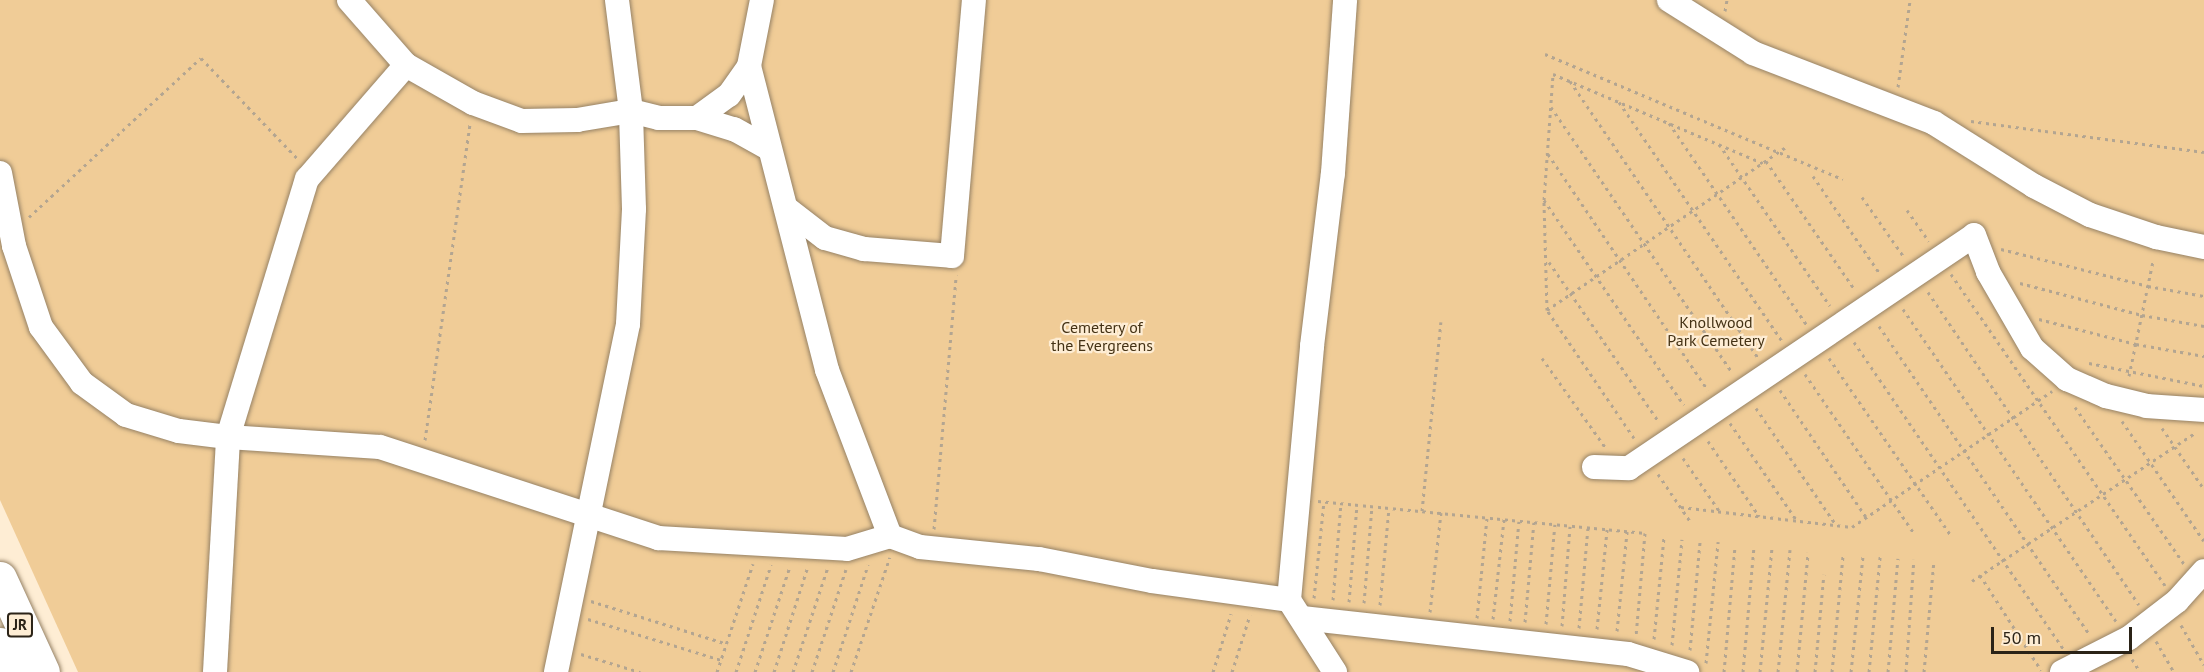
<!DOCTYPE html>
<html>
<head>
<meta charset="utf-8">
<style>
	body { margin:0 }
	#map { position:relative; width:2204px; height:672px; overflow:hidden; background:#feedd4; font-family:"PT Sans",sans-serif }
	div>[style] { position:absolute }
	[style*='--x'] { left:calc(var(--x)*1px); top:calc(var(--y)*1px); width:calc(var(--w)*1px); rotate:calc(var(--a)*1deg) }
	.green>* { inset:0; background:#f0cc97 }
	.path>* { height:3px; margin-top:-1.5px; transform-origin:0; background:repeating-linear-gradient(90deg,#b3a591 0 3px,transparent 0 7.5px) }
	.roads { filter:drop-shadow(0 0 2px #968265) drop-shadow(0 0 2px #968265) }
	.minor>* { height:24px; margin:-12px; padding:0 12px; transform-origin:12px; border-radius:12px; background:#fff }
	.highway>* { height:33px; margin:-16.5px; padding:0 16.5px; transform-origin:16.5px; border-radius:16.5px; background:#fff }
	span { translate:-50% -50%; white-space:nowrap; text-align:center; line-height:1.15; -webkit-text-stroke:4.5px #feedd4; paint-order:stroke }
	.shield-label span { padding:2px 4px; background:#feedd4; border:2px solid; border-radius:4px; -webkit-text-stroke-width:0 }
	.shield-label { font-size:15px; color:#2b2317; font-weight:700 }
	.park-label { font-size:16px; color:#443215 }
	.scale { position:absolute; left:1991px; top:627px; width:141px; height:27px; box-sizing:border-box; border:3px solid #2b2317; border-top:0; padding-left:8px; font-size:18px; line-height:21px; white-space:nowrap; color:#2b2317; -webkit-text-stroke:4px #feedd4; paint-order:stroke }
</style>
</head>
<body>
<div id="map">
	<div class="green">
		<i style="clip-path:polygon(0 0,2204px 0,2204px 672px,78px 672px,0 500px)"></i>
	</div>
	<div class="path">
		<i style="--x:1725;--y:11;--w:11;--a:-80"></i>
		<i style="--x:1545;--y:54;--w:323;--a:22.8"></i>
		<i style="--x:1570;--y:81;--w:335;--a:55.8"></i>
		<i style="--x:1898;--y:87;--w:88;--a:-82.1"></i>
		<i style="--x:1619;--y:102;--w:289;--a:55.7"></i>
		<i style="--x:1551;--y:107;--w:321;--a:55.7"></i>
		<i style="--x:1971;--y:121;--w:235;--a:7.6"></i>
		<i style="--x:1669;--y:123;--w:245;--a:55.7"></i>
		<i style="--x:1719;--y:144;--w:196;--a:55.6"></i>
		<i style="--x:1548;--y:154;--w:285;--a:55.9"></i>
		<i style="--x:1766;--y:161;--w:157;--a:55.4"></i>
		<i style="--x:1813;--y:176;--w:119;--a:55.6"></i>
		<i style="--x:1862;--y:197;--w:73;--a:55"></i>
		<i style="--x:1544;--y:200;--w:248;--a:55.7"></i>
		<i style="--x:1907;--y:210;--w:38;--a:55"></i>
		<i style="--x:29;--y:217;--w:234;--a:-42.8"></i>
		<i style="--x:201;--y:58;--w:140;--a:46.2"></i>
		<i style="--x:2001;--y:249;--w:152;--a:14.1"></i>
		<i style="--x:2148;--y:286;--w:57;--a:10.1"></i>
		<i style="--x:1549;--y:262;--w:194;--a:55.5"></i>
		<i style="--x:1951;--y:274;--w:378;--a:55.5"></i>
		<i style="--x:2020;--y:283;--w:126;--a:14.7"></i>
		<i style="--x:2142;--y:315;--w:63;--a:10.1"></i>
		<i style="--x:1928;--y:292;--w:377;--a:56"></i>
		<i style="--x:1903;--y:309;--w:378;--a:55.7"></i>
		<i style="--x:1547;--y:310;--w:110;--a:-91.6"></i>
		<i style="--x:1544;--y:200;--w:126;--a:-85.9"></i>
		<i style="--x:1553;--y:74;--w:228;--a:23"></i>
		<i style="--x:2039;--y:319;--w:100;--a:14.5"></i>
		<i style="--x:2136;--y:344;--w:69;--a:10"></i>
		<i style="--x:1879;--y:326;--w:374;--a:55.7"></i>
		<i style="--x:1854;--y:342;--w:371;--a:55.7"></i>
		<i style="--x:1542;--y:358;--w:109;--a:54.7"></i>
		<i style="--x:1829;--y:358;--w:217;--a:55.5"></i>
		<i style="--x:2089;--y:363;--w:117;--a:11.3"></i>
		<i style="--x:1805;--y:374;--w:191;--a:55.6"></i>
		<i style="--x:2129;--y:376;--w:117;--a:-78.2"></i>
		<i style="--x:1780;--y:390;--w:153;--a:55.9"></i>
		<i style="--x:2075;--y:407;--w:191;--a:55.2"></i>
		<i style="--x:1756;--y:408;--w:142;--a:55.6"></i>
		<i style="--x:2122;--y:421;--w:145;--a:55.7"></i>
		<i style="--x:1730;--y:423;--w:119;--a:55.6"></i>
		<i style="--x:2162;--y:428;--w:74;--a:55.5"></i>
		<i style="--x:1634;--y:438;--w:155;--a:-124.2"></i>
		<i style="--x:1547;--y:310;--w:291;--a:-34.3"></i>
		<i style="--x:425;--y:440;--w:320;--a:-81.9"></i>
		<i style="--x:1708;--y:441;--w:91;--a:55.8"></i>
		<i style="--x:1683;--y:458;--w:65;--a:55.6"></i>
		<i style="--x:1658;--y:474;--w:57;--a:55.8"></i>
		<i style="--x:1318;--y:501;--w:329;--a:5.6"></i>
		<i style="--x:1645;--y:533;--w:102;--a:95"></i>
		<i style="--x:1681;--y:507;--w:172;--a:6.7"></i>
		<i style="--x:1852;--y:527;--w:242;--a:-34.2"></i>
		<i style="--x:1422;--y:511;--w:190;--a:-84.3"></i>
		<i style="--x:934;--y:529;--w:255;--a:-85"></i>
		<i style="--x:1980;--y:575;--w:113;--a:57.3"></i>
		<i style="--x:1972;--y:581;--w:269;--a:-33.6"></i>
		<i style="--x:1314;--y:598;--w:97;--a:-84.1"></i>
		<i style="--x:1333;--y:600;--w:97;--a:-85.3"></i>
		<i style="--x:591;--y:601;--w:143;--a:17.5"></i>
		<i style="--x:1349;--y:602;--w:97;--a:-85.3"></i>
		<i style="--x:1364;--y:603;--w:97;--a:-85.3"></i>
		<i style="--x:1380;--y:605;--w:97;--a:-84.7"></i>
		<i style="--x:1430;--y:612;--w:100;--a:-83.7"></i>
		<i style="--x:1477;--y:618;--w:100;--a:-84.3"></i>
		<i style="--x:588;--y:619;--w:139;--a:17.1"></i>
		<i style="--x:1493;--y:619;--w:101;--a:-83.7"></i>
		<i style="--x:1510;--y:621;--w:100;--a:-84.9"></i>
		<i style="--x:1525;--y:622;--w:100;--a:-84.9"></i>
		<i style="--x:1546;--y:624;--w:100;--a:-84.9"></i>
		<i style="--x:2181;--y:625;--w:46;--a:60.1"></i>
		<i style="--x:1562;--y:626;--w:100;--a:-85.4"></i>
		<i style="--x:1579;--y:628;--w:100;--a:-84.9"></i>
		<i style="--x:1597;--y:629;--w:100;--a:-84.2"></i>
		<i style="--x:1617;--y:631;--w:100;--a:-84.2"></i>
		<i style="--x:1654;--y:639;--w:102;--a:-84.4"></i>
		<i style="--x:2156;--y:641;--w:36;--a:60"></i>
		<i style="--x:1672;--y:645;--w:106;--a:-84.6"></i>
		<i style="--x:1690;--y:650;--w:108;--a:-84.7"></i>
		<i style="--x:581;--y:654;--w:62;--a:17"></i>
		<i style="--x:2132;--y:659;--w:15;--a:58"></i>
		<i style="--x:1706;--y:663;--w:122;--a:-84.3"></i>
		<i style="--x:717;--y:672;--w:114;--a:-71.6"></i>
		<i style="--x:736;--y:672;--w:113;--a:-71.9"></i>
		<i style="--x:755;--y:672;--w:112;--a:-71.7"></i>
		<i style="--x:774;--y:672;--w:111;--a:-72.2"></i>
		<i style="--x:793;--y:672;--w:111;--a:-71.6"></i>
		<i style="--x:812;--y:672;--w:108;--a:-71.7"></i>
		<i style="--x:833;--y:672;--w:113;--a:-71.9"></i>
		<i style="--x:851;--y:672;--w:121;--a:-71.3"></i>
		<i style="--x:1213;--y:672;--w:61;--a:-72.8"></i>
		<i style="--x:1232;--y:672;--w:60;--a:-72.5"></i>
		<i style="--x:1724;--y:672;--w:125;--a:-85"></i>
		<i style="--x:1743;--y:672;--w:126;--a:-85"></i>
		<i style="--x:1760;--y:672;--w:126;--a:-84.5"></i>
		<i style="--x:1778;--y:672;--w:123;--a:-84.4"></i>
		<i style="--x:1797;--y:672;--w:120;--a:-84.7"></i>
		<i style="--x:1815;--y:672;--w:98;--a:-84.8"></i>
		<i style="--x:1832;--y:672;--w:117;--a:-84.6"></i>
		<i style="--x:1851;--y:672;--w:118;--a:-84.1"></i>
		<i style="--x:1869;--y:672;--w:116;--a:-84.5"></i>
		<i style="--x:1888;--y:672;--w:114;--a:-85"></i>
		<i style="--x:1906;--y:672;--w:113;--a:-86"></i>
		<i style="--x:1924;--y:672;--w:112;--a:-84.9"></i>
	</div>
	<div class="roads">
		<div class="minor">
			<i style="--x:349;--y:0;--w:86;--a:48.8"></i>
			<i style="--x:406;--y:65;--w:77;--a:29.6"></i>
			<i style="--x:473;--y:103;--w:52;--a:20.2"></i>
			<i style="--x:522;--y:121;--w:55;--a:-1"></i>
			<i style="--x:577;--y:120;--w:55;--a:-9.5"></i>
			<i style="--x:631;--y:111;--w:29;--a:14"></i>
			<i style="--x:659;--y:118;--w:38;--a:0"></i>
			<i style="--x:697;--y:118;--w:39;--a:-36"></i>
			<i style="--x:729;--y:95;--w:35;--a:-55"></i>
			<i style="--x:749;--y:66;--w:67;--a:-78.9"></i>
			<i style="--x:1669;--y:0;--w:99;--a:32.2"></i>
			<i style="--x:1753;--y:53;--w:194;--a:21.1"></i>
			<i style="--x:1934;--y:123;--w:118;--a:32.2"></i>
			<i style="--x:2034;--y:186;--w:63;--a:27.4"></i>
			<i style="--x:2090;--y:215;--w:70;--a:18.4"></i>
			<i style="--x:2156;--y:237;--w:49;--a:11.8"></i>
			<i style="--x:749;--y:66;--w:314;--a:75.6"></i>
			<i style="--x:827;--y:370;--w:178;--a:69.2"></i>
			<i style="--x:697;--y:118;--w:39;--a:17"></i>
			<i style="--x:734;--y:129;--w:38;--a:29"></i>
			<i style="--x:0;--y:173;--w:74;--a:79.1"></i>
			<i style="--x:14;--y:246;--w:85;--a:71.6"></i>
			<i style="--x:41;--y:327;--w:69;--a:53.8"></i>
			<i style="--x:82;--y:383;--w:54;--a:36"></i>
			<i style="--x:126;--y:415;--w:55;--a:16.8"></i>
			<i style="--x:179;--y:431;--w:49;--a:7"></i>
			<i style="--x:228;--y:437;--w:152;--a:3.8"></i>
			<i style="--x:380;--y:447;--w:293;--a:18.1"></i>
			<i style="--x:658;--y:538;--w:189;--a:3.3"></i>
			<i style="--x:847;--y:549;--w:45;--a:-16.8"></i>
			<i style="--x:890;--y:536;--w:32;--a:20"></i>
			<i style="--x:920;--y:547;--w:120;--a:5.8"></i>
			<i style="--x:1039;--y:559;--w:115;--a:11"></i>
			<i style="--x:1152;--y:581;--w:138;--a:7.9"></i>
			<i style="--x:786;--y:208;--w:49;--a:37.6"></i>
			<i style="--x:825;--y:238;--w:41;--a:15.8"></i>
			<i style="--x:864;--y:249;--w:88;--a:4.5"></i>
			<i style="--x:952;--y:256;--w:257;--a:-85.1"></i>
			<i style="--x:1594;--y:467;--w:35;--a:2"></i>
			<i style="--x:1629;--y:468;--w:416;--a:-34"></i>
			<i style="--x:1974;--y:235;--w:40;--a:69"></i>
			<i style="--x:1988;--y:272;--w:88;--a:59.9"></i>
			<i style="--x:2032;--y:348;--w:47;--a:41.5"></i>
			<i style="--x:2067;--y:379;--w:43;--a:23.6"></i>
			<i style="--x:2106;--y:396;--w:42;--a:13.7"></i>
			<i style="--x:2147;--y:406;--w:57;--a:4"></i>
			<i style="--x:1302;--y:618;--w:328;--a:6.3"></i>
			<i style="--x:1628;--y:654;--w:62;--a:17"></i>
			<i style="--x:215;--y:672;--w:235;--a:-86.8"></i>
			<i style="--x:228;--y:437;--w:270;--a:-73"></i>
			<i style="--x:307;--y:179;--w:151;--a:-49"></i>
			<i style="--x:556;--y:672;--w:355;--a:-78.3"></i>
			<i style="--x:628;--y:324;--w:115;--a:-87"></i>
			<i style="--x:634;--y:209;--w:98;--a:-91.8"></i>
			<i style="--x:631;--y:111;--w:112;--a:-97.2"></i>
			<i style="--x:1335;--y:672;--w:85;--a:-122.6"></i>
			<i style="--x:1289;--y:600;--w:255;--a:-84.8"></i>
			<i style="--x:1312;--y:346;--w:174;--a:-83.1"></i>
			<i style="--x:1333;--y:173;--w:173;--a:-86"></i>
			<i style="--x:2062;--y:672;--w:75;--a:-26.9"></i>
			<i style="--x:2129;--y:638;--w:61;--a:-37.6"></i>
			<i style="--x:2177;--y:601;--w:40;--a:-48"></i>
		</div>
		<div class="highway">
			<i style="--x:0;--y:578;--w:103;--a:65.4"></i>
			<i style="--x:0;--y:644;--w:31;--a:65"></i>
		</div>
	</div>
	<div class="shield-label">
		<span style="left:20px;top:625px">JR</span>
	</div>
	<div class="park-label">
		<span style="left:1716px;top:331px">Knollwood<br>Park Cemetery</span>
		<span style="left:1102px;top:336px">Cemetery of<br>the Evergreens</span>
	</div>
	<div class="scale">50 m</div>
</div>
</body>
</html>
